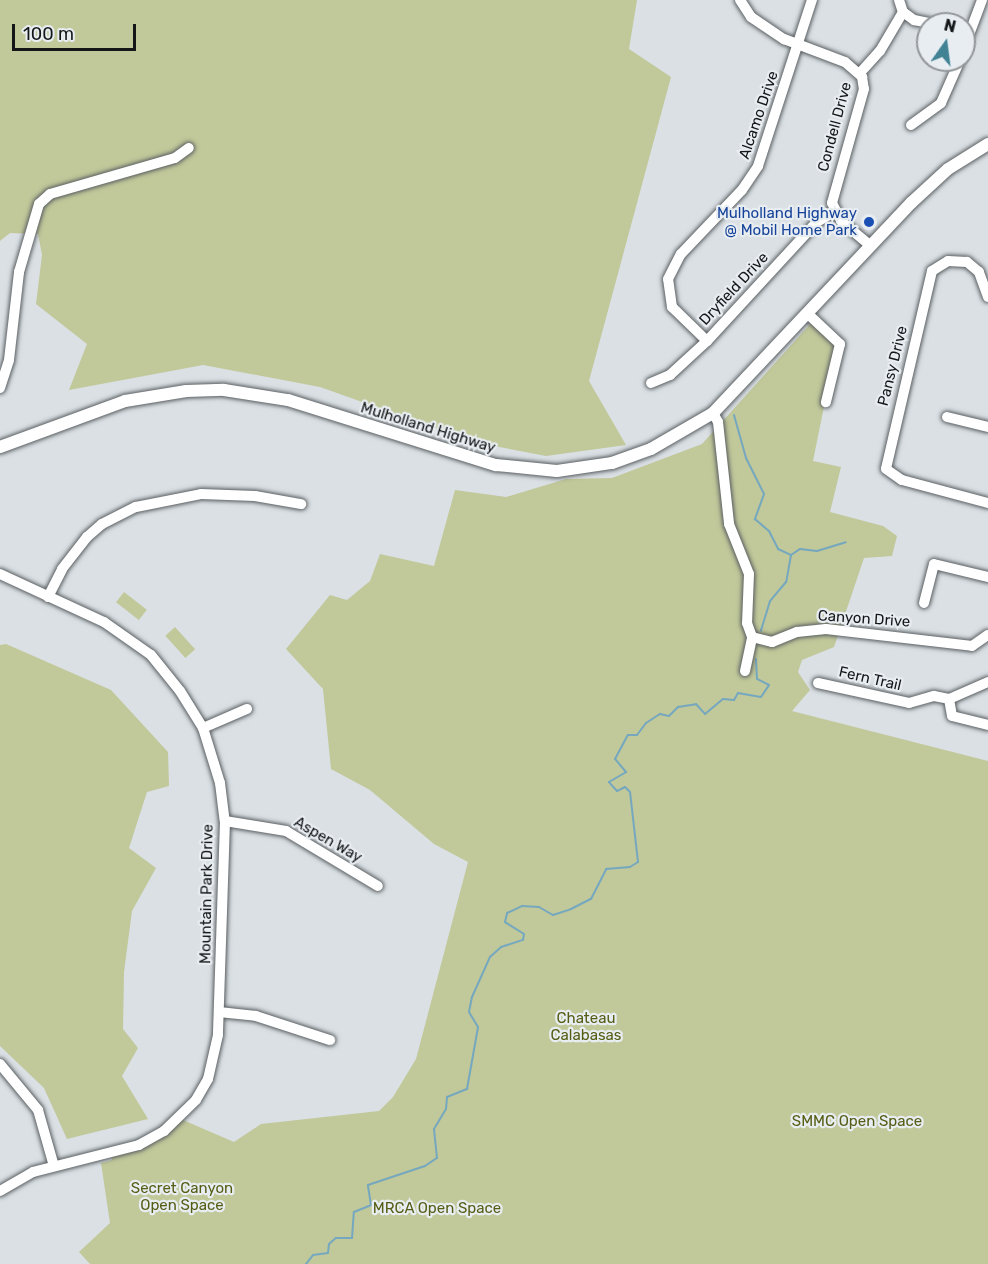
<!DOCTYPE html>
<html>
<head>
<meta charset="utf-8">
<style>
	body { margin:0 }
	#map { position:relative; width:988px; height:1264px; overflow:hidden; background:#dae0e4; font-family:Rubik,sans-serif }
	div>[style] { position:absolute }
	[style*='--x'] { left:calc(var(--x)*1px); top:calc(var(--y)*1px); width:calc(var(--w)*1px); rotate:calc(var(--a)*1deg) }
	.green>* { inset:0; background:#c1c89a; transform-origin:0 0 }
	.stream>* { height:2px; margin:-1px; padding:0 1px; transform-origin:1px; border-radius:1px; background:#75a8bf }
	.roads { filter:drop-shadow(0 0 2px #5a5f62) drop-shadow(0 0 2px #5a5f62) }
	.minor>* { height:10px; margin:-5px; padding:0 5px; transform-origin:5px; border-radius:5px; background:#fff }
	.major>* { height:12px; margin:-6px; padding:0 6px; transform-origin:6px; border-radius:6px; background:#fff }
	.dots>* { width:16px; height:16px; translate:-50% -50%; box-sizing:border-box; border:3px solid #e8edf2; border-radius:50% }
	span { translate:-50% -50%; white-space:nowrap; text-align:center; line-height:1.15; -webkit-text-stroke:4.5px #e8edf2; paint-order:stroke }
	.street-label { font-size:15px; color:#141617 }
	.transit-label { font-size:15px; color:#164399 }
	.right { translate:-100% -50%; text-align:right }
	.park-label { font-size:15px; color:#565d14 }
	.north { position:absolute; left:916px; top:12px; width:60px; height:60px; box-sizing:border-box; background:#e8edf2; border:2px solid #93979a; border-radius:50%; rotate:14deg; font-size:16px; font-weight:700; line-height:24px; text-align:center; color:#141617 }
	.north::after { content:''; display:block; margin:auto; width:21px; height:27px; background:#418394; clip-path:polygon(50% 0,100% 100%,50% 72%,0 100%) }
	.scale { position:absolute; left:12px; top:24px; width:124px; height:27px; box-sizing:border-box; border:3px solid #141617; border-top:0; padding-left:8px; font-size:18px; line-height:21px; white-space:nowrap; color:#141617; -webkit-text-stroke:4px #e8edf2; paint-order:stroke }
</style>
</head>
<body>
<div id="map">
	<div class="green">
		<i style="clip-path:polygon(0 0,637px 0,629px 49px,671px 77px,589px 381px,626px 445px,546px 456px,478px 443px,320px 387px,203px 365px,69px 390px,87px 344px,36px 304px,42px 255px,38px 234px,10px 233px,0 241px)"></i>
		<i style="clip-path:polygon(811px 323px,836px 347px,813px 461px,841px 467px,830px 512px,883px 526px,897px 536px,892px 556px,864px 558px,834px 647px,802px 660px,798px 672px,810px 690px,792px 711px,988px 761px,988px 1264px,90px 1264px,79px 1252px,110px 1223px,101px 1163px,112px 1160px,110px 1152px,183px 1120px,234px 1142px,261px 1124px,379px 1111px,393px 1097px,416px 1059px,468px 862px,434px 844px,370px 790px,331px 769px,323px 689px,286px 649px,330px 595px,347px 600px,370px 581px,380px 554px,434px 566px,455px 490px,506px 497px,566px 479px,612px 478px,702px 444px)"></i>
		<i style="left:124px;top:592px;width:29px;height:13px;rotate:38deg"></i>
		<i style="left:175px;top:627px;width:30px;height:13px;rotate:48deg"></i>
		<i style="clip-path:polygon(6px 644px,111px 690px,168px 752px,169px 786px,147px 792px,129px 848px,156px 868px,132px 911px,124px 972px,123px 1029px,138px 1048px,122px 1076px,148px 1119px,67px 1139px,44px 1088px,0 1046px,0 645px)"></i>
	</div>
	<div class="stream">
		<i style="--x:734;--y:415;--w:45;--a:74.4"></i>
		<i style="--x:746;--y:458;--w:40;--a:63.4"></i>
		<i style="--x:764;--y:494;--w:27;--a:110"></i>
		<i style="--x:755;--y:519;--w:18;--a:41"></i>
		<i style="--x:769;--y:531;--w:20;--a:63"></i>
		<i style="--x:778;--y:549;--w:14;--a:25"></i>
		<i style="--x:791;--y:555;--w:27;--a:100"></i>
		<i style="--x:786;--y:582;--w:25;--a:130"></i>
		<i style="--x:770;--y:601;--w:31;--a:107"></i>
		<i style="--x:791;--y:555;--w:11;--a:-34"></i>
		<i style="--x:800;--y:549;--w:17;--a:7"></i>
		<i style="--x:817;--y:551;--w:30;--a:-17"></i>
		<i style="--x:306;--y:1264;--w:11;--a:-52"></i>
		<i style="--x:313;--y:1255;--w:15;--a:-8"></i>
		<i style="--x:328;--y:1253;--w:9;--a:-84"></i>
		<i style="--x:329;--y:1244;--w:9;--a:-41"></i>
		<i style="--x:336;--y:1238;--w:16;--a:0"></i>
		<i style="--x:352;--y:1238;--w:26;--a:-86"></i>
		<i style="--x:354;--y:1212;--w:18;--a:-22"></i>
		<i style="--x:371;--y:1205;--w:20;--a:-99"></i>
		<i style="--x:368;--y:1185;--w:60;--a:-18.4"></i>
		<i style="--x:425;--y:1166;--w:14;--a:-34"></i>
		<i style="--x:437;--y:1158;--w:29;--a:-96"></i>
		<i style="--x:434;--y:1129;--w:23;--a:-59"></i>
		<i style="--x:446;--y:1109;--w:12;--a:-85"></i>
		<i style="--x:447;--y:1097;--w:22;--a:-22"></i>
		<i style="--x:467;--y:1089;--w:63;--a:-79.9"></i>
		<i style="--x:478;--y:1027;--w:17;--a:-121"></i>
		<i style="--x:469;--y:1012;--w:15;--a:-79"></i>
		<i style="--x:472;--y:997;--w:44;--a:-65.8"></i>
		<i style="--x:490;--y:957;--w:15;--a:-42"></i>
		<i style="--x:501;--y:947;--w:23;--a:-18"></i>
		<i style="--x:523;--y:940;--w:6;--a:-81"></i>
		<i style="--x:524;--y:934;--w:22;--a:-148"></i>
		<i style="--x:505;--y:922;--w:9;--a:-77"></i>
		<i style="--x:507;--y:913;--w:17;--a:-25"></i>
		<i style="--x:522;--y:906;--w:17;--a:3"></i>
		<i style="--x:539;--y:907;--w:16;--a:30"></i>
		<i style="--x:553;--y:915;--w:19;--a:-18"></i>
		<i style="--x:571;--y:909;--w:22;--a:-27"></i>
		<i style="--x:591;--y:899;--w:34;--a:-63"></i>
		<i style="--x:606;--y:869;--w:24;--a:-5"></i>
		<i style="--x:630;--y:867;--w:9;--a:-32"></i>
		<i style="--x:638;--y:862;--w:70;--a:-96.5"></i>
		<i style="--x:630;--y:792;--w:7;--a:-135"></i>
		<i style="--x:625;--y:787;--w:9;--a:153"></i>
		<i style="--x:617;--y:791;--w:12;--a:-132"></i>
		<i style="--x:609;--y:782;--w:20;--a:-30"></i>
		<i style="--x:626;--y:772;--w:17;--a:-130"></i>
		<i style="--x:615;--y:759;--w:27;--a:-62"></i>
		<i style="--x:628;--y:735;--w:9;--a:0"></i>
		<i style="--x:637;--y:735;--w:15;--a:-53"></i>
		<i style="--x:646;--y:723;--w:17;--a:-33"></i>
		<i style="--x:660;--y:714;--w:9;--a:13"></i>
		<i style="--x:669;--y:716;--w:13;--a:-45"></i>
		<i style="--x:678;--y:707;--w:18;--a:-9"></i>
		<i style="--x:696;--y:704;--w:13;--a:48"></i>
		<i style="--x:705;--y:714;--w:23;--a:-40"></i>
		<i style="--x:723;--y:699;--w:11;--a:5"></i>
		<i style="--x:734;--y:700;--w:8;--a:-60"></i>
		<i style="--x:738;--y:693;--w:23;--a:10"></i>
		<i style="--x:761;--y:697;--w:14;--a:-56"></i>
		<i style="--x:769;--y:685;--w:13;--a:-153"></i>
		<i style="--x:757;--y:679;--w:20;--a:-93"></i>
	</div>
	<div class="roads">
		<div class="minor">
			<i style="--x:740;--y:0;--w:20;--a:57"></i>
			<i style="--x:751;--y:17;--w:40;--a:34"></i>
			<i style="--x:784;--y:39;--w:65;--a:20.7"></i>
			<i style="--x:845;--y:62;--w:23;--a:41"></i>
			<i style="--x:862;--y:77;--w:12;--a:81"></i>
			<i style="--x:864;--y:89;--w:118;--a:105.7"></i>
			<i style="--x:832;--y:203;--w:20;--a:63"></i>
			<i style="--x:841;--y:221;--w:38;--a:40"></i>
			<i style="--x:899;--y:0;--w:13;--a:72"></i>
			<i style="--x:903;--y:12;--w:14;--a:36"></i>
			<i style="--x:914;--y:20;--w:20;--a:11"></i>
			<i style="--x:964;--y:48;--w:51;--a:-69.4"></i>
			<i style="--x:860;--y:73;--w:30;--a:-48"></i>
			<i style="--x:880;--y:51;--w:45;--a:-59.5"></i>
			<i style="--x:911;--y:125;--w:37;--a:-36"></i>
			<i style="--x:941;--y:103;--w:47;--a:-66.2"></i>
			<i style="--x:988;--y:297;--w:27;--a:-110"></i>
			<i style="--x:979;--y:272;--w:16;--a:-140"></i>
			<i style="--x:967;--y:262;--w:19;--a:-177"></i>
			<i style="--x:948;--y:261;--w:19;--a:148"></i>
			<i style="--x:932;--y:271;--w:203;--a:103.1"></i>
			<i style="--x:886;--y:469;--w:19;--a:35"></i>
			<i style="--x:902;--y:480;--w:89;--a:15"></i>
			<i style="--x:808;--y:314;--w:44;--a:43.2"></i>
			<i style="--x:840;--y:344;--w:60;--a:103.6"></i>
			<i style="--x:707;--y:341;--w:49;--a:-135.8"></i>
			<i style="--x:672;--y:307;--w:28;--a:-98"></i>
			<i style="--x:668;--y:279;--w:28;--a:-63"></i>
			<i style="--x:681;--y:254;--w:88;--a:-46.4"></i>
			<i style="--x:742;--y:190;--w:29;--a:-56"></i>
			<i style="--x:758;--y:166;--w:175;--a:-72"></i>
			<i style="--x:651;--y:383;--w:21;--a:-23"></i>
			<i style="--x:670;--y:375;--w:50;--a:-42.6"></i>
			<i style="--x:707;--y:341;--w:162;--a:-47.3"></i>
			<i style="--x:817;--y:222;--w:22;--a:-30"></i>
			<i style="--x:0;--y:388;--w:29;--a:-72"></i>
			<i style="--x:9;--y:360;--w:89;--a:-83.5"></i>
			<i style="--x:19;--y:272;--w:71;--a:-73.6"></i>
			<i style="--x:39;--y:204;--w:15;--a:-42"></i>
			<i style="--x:50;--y:194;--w:130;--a:-16.1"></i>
			<i style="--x:175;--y:158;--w:17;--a:-36"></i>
			<i style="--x:713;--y:413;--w:10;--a:61"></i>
			<i style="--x:718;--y:422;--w:103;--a:83.8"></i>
			<i style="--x:729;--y:524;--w:54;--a:68.2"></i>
			<i style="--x:749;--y:574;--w:49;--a:92.3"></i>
			<i style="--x:747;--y:623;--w:15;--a:70"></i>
			<i style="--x:752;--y:637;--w:21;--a:14"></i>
			<i style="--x:772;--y:642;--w:27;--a:-22"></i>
			<i style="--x:797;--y:632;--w:29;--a:-6"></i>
			<i style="--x:826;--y:629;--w:147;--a:6.6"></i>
			<i style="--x:972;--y:646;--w:19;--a:-35"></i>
			<i style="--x:947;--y:417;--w:42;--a:13.7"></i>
			<i style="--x:0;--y:574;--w:115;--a:24.8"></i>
			<i style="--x:104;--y:622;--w:57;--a:35.1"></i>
			<i style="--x:151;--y:655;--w:46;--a:51.1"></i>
			<i style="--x:180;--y:691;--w:44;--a:58.1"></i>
			<i style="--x:203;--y:728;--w:58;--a:72.8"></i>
			<i style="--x:220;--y:783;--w:38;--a:83"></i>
			<i style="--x:225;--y:821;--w:214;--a:91.9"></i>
			<i style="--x:218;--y:1035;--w:45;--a:102.8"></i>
			<i style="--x:208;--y:1079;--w:24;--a:120"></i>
			<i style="--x:196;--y:1100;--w:45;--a:135.9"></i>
			<i style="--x:164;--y:1131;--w:29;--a:151"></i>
			<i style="--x:139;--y:1145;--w:109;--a:165.7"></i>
			<i style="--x:33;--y:1172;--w:38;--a:150"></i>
			<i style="--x:48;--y:597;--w:31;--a:-63"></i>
			<i style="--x:62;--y:569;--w:41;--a:-52"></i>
			<i style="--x:87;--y:537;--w:20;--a:-41"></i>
			<i style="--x:102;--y:524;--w:38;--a:-27"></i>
			<i style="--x:136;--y:507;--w:66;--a:-11.3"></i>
			<i style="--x:201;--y:494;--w:54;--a:2.1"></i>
			<i style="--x:255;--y:496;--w:47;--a:9.9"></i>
			<i style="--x:924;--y:603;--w:40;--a:-75.6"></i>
			<i style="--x:934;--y:564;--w:56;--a:13.5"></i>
			<i style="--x:745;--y:671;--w:35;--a:-78"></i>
			<i style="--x:988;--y:682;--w:43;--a:156.4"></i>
			<i style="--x:949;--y:699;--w:17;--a:80"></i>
			<i style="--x:952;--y:716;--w:37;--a:14"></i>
			<i style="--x:818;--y:683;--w:93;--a:12.4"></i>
			<i style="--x:909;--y:703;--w:26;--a:-16"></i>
			<i style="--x:934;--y:696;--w:15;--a:11"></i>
			<i style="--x:203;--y:728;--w:48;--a:-23.4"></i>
			<i style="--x:225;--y:821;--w:62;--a:9.3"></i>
			<i style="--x:286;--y:831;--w:107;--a:30.9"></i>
			<i style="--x:219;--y:1012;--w:37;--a:6"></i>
			<i style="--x:256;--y:1016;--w:78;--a:18"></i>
			<i style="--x:0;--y:1064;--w:60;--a:50.4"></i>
			<i style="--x:38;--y:1110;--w:58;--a:74.1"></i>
		</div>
		<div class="major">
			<i style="--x:0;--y:447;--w:133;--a:-20.2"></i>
			<i style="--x:125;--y:401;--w:62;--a:-9.3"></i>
			<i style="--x:186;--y:391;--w:38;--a:-2"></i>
			<i style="--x:224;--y:390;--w:65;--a:8.9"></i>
			<i style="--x:288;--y:400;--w:218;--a:17.4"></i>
			<i style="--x:496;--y:465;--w:61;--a:5.6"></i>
			<i style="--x:557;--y:471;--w:56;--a:-8.3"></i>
			<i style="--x:612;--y:463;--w:41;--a:-19.7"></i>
			<i style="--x:651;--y:449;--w:72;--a:-30.1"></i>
			<i style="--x:713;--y:413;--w:289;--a:-46.7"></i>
			<i style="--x:911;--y:203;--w:50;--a:-42.6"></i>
			<i style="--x:948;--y:169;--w:47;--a:-32"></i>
		</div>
	</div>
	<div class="dots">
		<i style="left:869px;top:222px;background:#1a4fb4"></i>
	</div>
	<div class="street-label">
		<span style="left:759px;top:115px;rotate:-71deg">Alcamo Drive</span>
		<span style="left:835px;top:127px;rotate:-75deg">Condell Drive</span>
		<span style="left:734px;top:289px;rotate:-47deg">Dryfield Drive</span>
		<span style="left:893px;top:366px;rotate:-76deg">Pansy Drive</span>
		<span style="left:428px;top:428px;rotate:17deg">Mulholland Highway</span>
		<span style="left:864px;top:619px;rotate:4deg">Canyon Drive</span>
		<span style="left:870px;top:679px;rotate:13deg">Fern Trail</span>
		<span style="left:328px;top:840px;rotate:30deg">Aspen Way</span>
		<span style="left:207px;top:894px;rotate:-89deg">Mountain Park Drive</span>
	</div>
	<div class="transit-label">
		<span class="right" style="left:857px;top:222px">Mulholland Highway<br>@ Mobil Home Park</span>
	</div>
	<div class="park-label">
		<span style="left:586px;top:1027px">Chateau<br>Calabasas</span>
		<span style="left:857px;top:1122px">SMMC Open Space</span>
		<span style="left:182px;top:1197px">Secret Canyon<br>Open Space</span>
		<span style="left:437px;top:1209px">MRCA Open Space</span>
	</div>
	<div class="north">N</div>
	<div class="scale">100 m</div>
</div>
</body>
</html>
